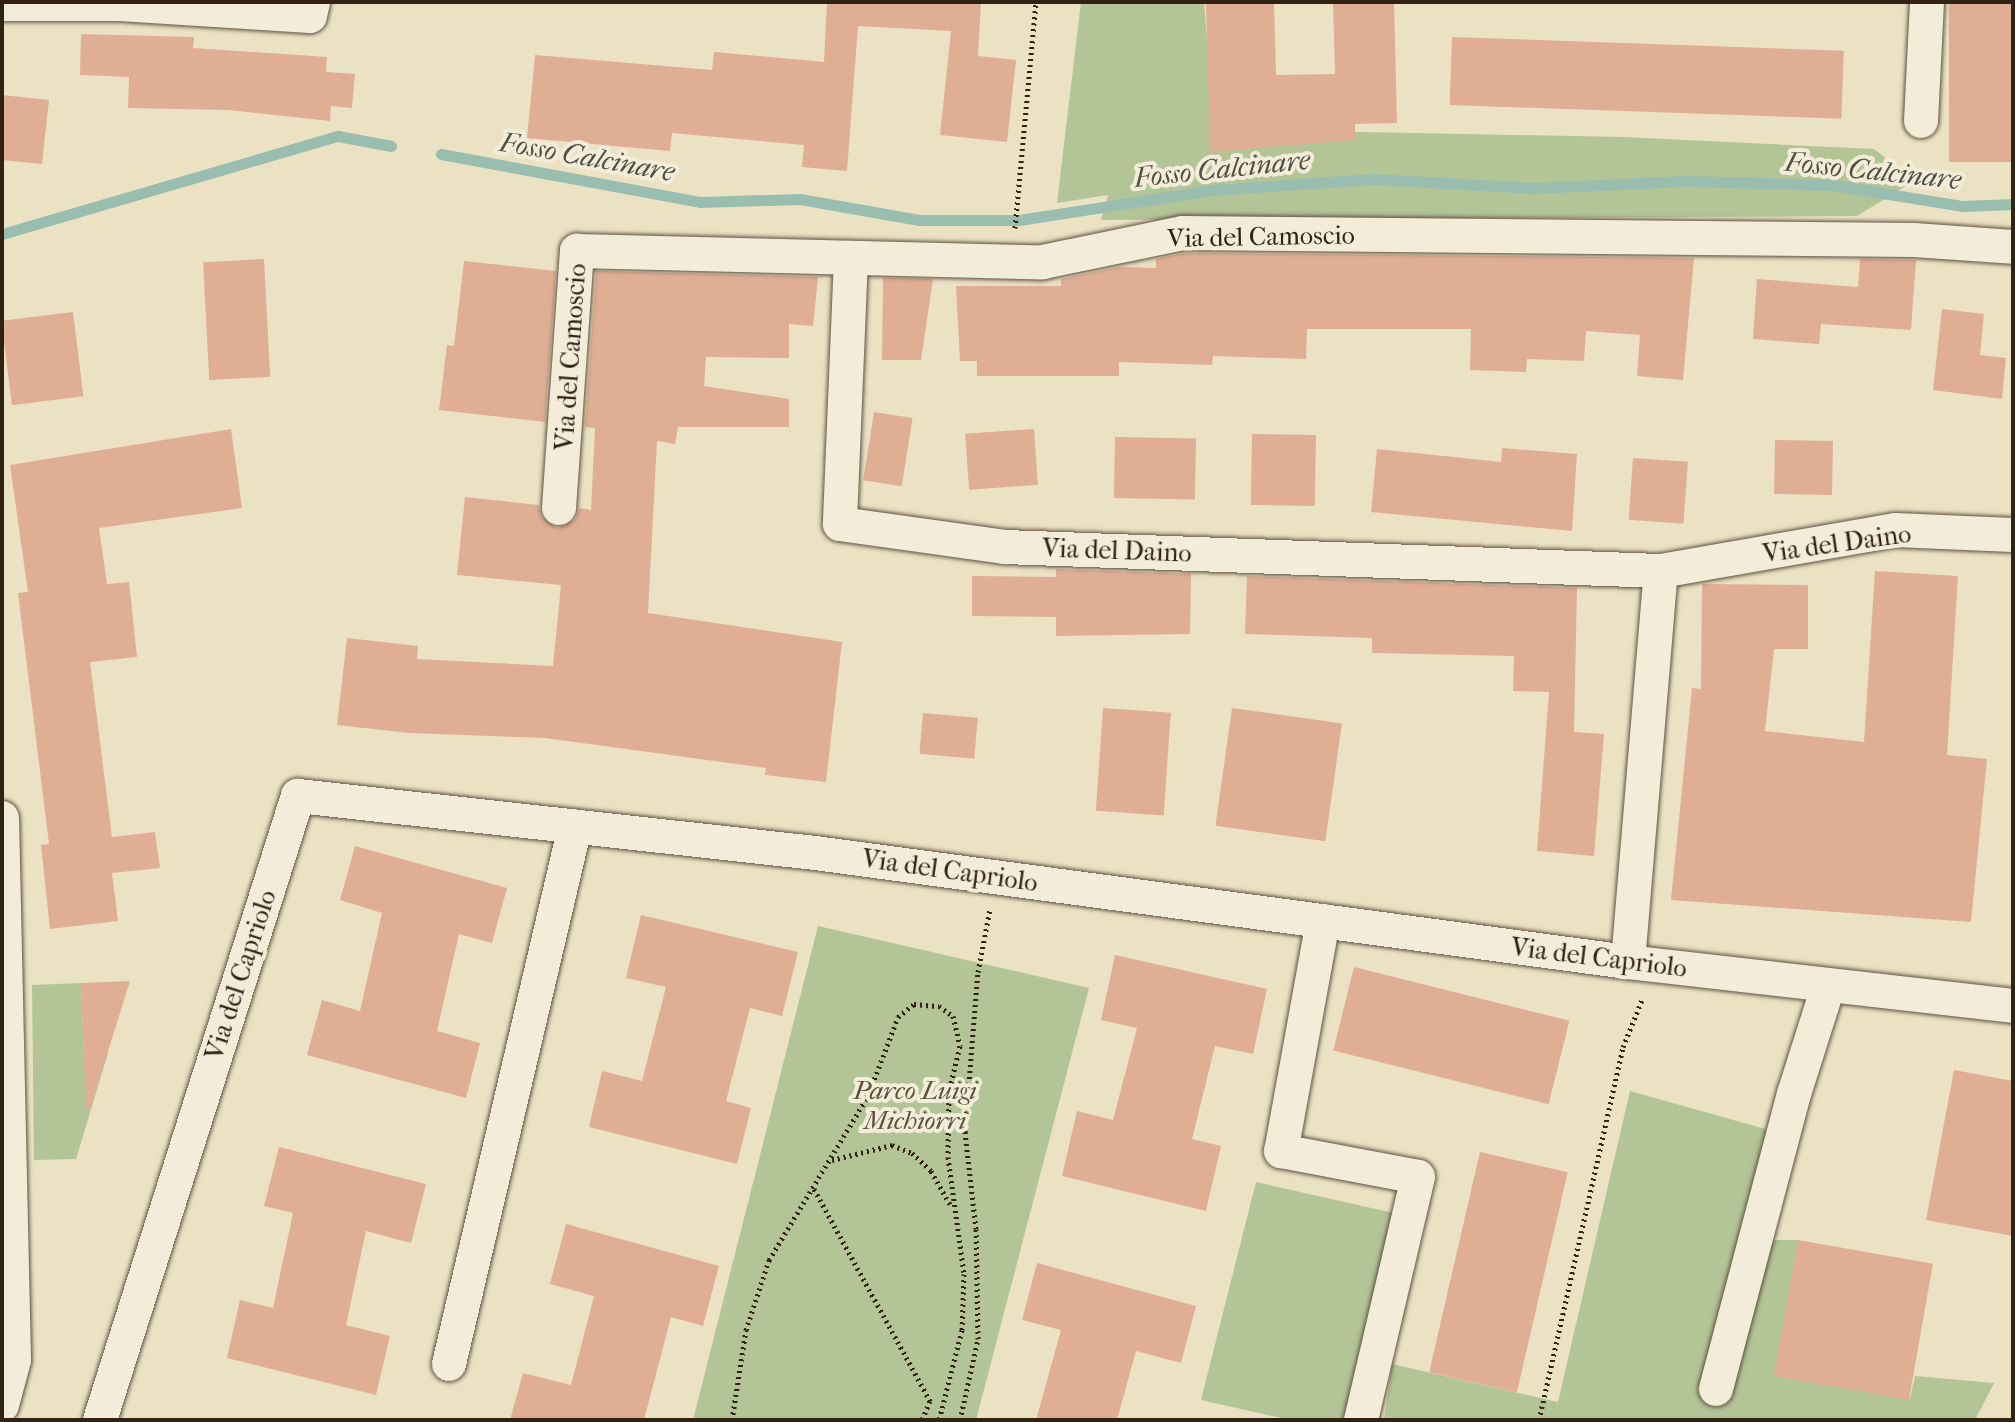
<!DOCTYPE html>
<html>
<head>
<meta charset="utf-8">
<style>
	body { margin:0 }
	#map { position:relative; width:2015px; height:1422px; overflow:hidden; background:#ebe2c4; font-family:"IM FELL French Canon",serif }
	div>[style] { position:absolute }
	[style*='--x'] { left:calc(var(--x)*1px); top:calc(var(--y)*1px); width:calc(var(--w)*1px); rotate:calc(var(--a)*1deg) }
	.green>* { inset:0; background:#b3c497 }
	.stream>* { height:11px; margin:-5.5px; padding:0 5.5px; transform-origin:5.5px; border-radius:5.5px; background:#99beb0 }
	.building>* { inset:0; background:#e0ae95; transform-origin:0 0 }
	.path>* { height:5px; margin-top:-2.5px; transform-origin:0; background:repeating-linear-gradient(90deg,#312214 0 2px,transparent 0 6px) }
	.roads { filter:drop-shadow(0 0 2px #605240) drop-shadow(0 0 2px #605240) }
	.minor>* { height:34px; margin:-17px; padding:0 17px; transform-origin:17px; border-radius:17px; background:#f2ecd9 }
	span { translate:-50% -50%; white-space:nowrap; text-align:center; line-height:1.15; -webkit-text-stroke:8px #f2ecd9; paint-order:stroke }
	.street-label { font-size:26px; color:#312214 }
	.park-label { font-size:26px; color:#58533b; font-style:italic }
	.water-label { font-size:28px; color:#505143; font-style:italic }
	.frame { position:absolute; inset:0; border:4px solid #312214; pointer-events:none }
</style>
</head>
<body>
<div id="map">
	<div class="green">
		<i style="clip-path:polygon(1081px 2px,1204px 2px,1208px 51px,1312px 131px,1623px 137px,1874px 149px,1914px 181px,1857px 216px,1101px 220px,1108px 195px,1057px 203px)"></i>
		<i style="clip-path:polygon(818px 926px,1089px 988px,976px 1420px,693px 1420px)"></i>
		<i style="clip-path:polygon(81px 983px,84px 1053px,108px 1053px,76px 1159px,34px 1160px,32px 985px)"></i>
		<i style="clip-path:polygon(1630px 1091px,1769px 1130px,1740px 1240px,1798px 1240px,1776px 1376px,1910px 1398px,1915px 1376px,1994px 1383px,1975px 1420px,1384px 1420px,1392px 1364px,1558px 1402px)"></i>
		<i style="clip-path:polygon(1256px 1182px,1398px 1214px,1350px 1420px,1290px 1420px,1201px 1400px)"></i>
	</div>
	<div class="stream">
		<i style="--x:441;--y:154;--w:263;--a:10.5"></i>
		<i style="--x:700;--y:202;--w:100;--a:-1.7"></i>
		<i style="--x:800;--y:199;--w:121;--a:10"></i>
		<i style="--x:919;--y:220;--w:100;--a:0"></i>
		<i style="--x:1019;--y:220;--w:195;--a:-8.8"></i>
		<i style="--x:1212;--y:190;--w:161;--a:-3.9"></i>
		<i style="--x:1373;--y:179;--w:160;--a:3.2"></i>
		<i style="--x:1533;--y:188;--w:154;--a:-2.6"></i>
		<i style="--x:1687;--y:181;--w:146;--a:1.6"></i>
		<i style="--x:1833;--y:185;--w:132;--a:9.2"></i>
		<i style="--x:1963;--y:206;--w:50;--a:-2.3"></i>
		<i style="--x:2;--y:234;--w:350;--a:-16.3"></i>
		<i style="--x:338;--y:136;--w:54;--a:10.7"></i>
	</div>
	<div class="building">
		<i style="clip-path:polygon(827px 2px,981px 2px,978px 56px,1016px 60px,1007px 142px,940px 135px,951px 31px,858px 26px,847px 171px,802px 167px,804px 145px,672px 133px,670px 151px,527px 138px,535px 55px,712px 70px,714px 52px,824px 62px)"></i>
		<i style="clip-path:polygon(1206px 2px,1274px 2px,1276px 75px,1335px 74px,1333px 2px,1394px 2px,1397px 123px,1355px 124px,1355px 140px,1210px 152px)"></i>
		<i style="left:1949px;top:2px;width:64px;height:160px"></i>
		<i style="clip-path:polygon(81px 34px,194px 37px,193px 48px,327px 57px,326px 72px,355px 74px,352px 108px,331px 106px,330px 121px,228px 110px,128px 108px,129px 77px,80px 75px)"></i>
		<i style="left:1452px;top:37px;width:392px;height:68px;rotate:2deg"></i>
		<i style="clip-path:polygon(2px 95px,49px 100px,42px 164px,2px 160px)"></i>
		<i style="clip-path:polygon(1185px 253px,1694px 258px,1683px 380px,1637px 376px,1640px 335px,1586px 331px,1584px 361px,1527px 359px,1526px 372px,1470px 370px,1471px 329px,1307px 329px,1306px 359px,1213px 356px,1212px 365px,1119px 362px,1119px 376px,977px 376px,977px 361px,960px 361px,956px 286px,1061px 286px,1061px 279px,1119px 267px,1156px 268px,1156px 259px)"></i>
		<i style="left:264px;top:259px;width:118px;height:61px;rotate:87deg"></i>
		<i style="clip-path:polygon(1860px 259px,1916px 260px,1911px 330px,1821px 324px,1819px 344px,1753px 339px,1757px 279px,1858px 287px)"></i>
		<i style="clip-path:polygon(464px 261px,556px 271px,545px 422px,439px 410px,447px 345px,454px 346px)"></i>
		<i style="clip-path:polygon(596px 271px,818px 277px,813px 326px,789px 324px,789px 358px,706px 357px,704px 386px,789px 399px,789px 427px,678px 427px,675px 444px,657px 441px,648px 613px,842px 642px,826px 782px,765px 775px,766px 768px,545px 738px,409px 733px,337px 725px,347px 638px,418px 646px,417px 659px,553px 666px,561px 585px,457px 575px,465px 497px,539px 505px,541px 517px,557px 528px,575px 520px,579px 508px,591px 510px,595px 428px,585px 427px)"></i>
		<i style="clip-path:polygon(883px 278px,933px 279px,921px 360px,882px 360px)"></i>
		<i style="clip-path:polygon(1942px 309px,1984px 314px,1980px 355px,2006px 358px,2002px 399px,1933px 390px)"></i>
		<i style="left:73px;top:312px;width:85px;height:72px;rotate:83deg"></i>
		<i style="left:874px;top:412px;width:39px;height:69px;rotate:9deg"></i>
		<i style="clip-path:polygon(231px 429px,242px 508px,99px 528px,107px 584px,129px 582px,137px 657px,90px 662px,112px 837px,155px 832px,160px 868px,112px 873px,118px 921px,50px 929px,41px 845px,49px 844px,18px 593px,28px 592px,10px 465px)"></i>
		<i style="left:1034px;top:429px;width:56px;height:69px;rotate:86deg"></i>
		<i style="left:1252px;top:434px;width:64px;height:71px;rotate:1deg"></i>
		<i style="left:1115px;top:437px;width:81px;height:61px;rotate:1deg"></i>
		<i style="left:1775px;top:440px;width:58px;height:54px;rotate:1deg"></i>
		<i style="clip-path:polygon(1502px 448px,1577px 454px,1572px 531px,1371px 512px,1377px 449px,1501px 462px)"></i>
		<i style="left:1633px;top:458px;width:55px;height:62px;rotate:4deg"></i>
		<i style="clip-path:polygon(1056px 569px,1191px 574px,1190px 634px,1056px 636px,1056px 617px,972px 616px,972px 576px,1056px 577px)"></i>
		<i style="clip-path:polygon(1875px 571px,1958px 576px,1947px 755px,1987px 759px,1971px 922px,1671px 900px,1692px 688px,1701px 689px,1702px 584px,1808px 585px,1808px 649px,1774px 649px,1765px 731px,1864px 742px)"></i>
		<i style="clip-path:polygon(1247px 576px,1577px 588px,1574px 732px,1604px 734px,1594px 856px,1537px 851px,1549px 692px,1513px 691px,1514px 656px,1372px 653px,1372px 638px,1245px 634px)"></i>
		<i style="left:1103px;top:708px;width:68px;height:103px;rotate:4deg"></i>
		<i style="left:1232px;top:708px;width:111px;height:119px;rotate:8deg"></i>
		<i style="left:923px;top:713px;width:55px;height:41px;rotate:5deg"></i>
		<i style="clip-path:polygon(355px 846px,507px 888px,492px 943px,459px 934px,437px 1031px,480px 1043px,466px 1098px,307px 1055px,322px 1000px,360px 1011px,382px 913px,340px 900px)"></i>
		<i style="clip-path:polygon(641px 915px,798px 952px,782px 1016px,750px 1008px,726px 1101px,751px 1108px,737px 1164px,589px 1127px,602px 1071px,642px 1081px,666px 987px,626px 978px)"></i>
		<i style="clip-path:polygon(1115px 955px,1267px 989px,1253px 1054px,1215px 1046px,1192px 1139px,1221px 1146px,1206px 1211px,1062px 1176px,1077px 1111px,1113px 1120px,1137px 1028px,1101px 1020px)"></i>
		<i style="left:1354px;top:967px;width:222px;height:86px;rotate:14deg"></i>
		<i style="clip-path:polygon(130px 981px,90px 1109px,86px 1108px,81px 983px)"></i>
		<i style="clip-path:polygon(1954px 1070px,2013px 1081px,2013px 1236px,1926px 1220px)"></i>
		<i style="clip-path:polygon(279px 1147px,426px 1184px,411px 1243px,366px 1231px,346px 1325px,390px 1336px,376px 1395px,227px 1358px,240px 1300px,273px 1308px,293px 1213px,264px 1206px)"></i>
		<i style="left:1480px;top:1152px;width:90px;height:226px;rotate:13deg"></i>
		<i style="clip-path:polygon(566px 1224px,719px 1266px,703px 1326px,671px 1317px,644px 1420px,510px 1420px,523px 1373px,571px 1385px,594px 1296px,550px 1284px)"></i>
		<i style="left:1798px;top:1240px;width:137px;height:138px;rotate:10deg"></i>
		<i style="clip-path:polygon(1037px 1263px,1196px 1306px,1181px 1363px,1136px 1351px,1117px 1420px,1036px 1420px,1061px 1330px,1022px 1320px)"></i>
	</div>
	<div class="path">
		<i style="--x:1015;--y:228;--w:227;--a:-84.7"></i>
		<i style="--x:832;--y:1160;--w:62;--a:-14"></i>
		<i style="--x:892;--y:1145;--w:22;--a:22"></i>
		<i style="--x:912;--y:1153;--w:26;--a:43"></i>
		<i style="--x:931;--y:1171;--w:40;--a:60.3"></i>
		<i style="--x:814;--y:1189;--w:242;--a:61.3"></i>
		<i style="--x:930;--y:1401;--w:21;--a:113"></i>
		<i style="--x:732;--y:1420;--w:91;--a:-81.2"></i>
		<i style="--x:746;--y:1330;--w:74;--a:-71.8"></i>
		<i style="--x:769;--y:1260;--w:192;--a:-58.9"></i>
		<i style="--x:868;--y:1096;--w:85;--a:-69.2"></i>
		<i style="--x:898;--y:1017;--w:21;--a:-39"></i>
		<i style="--x:914;--y:1004;--w:25;--a:5"></i>
		<i style="--x:939;--y:1006;--w:17;--a:36"></i>
		<i style="--x:953;--y:1016;--w:31;--a:77"></i>
		<i style="--x:960;--y:1046;--w:46;--a:103.7"></i>
		<i style="--x:949;--y:1091;--w:66;--a:90.9"></i>
		<i style="--x:948;--y:1157;--w:118;--a:82.2"></i>
		<i style="--x:964;--y:1274;--w:56;--a:92"></i>
		<i style="--x:962;--y:1330;--w:93;--a:104.3"></i>
		<i style="--x:960;--y:1420;--w:83;--a:-77.5"></i>
		<i style="--x:978;--y:1339;--w:110;--a:-91"></i>
		<i style="--x:976;--y:1229;--w:98;--a:-96.5"></i>
		<i style="--x:965;--y:1132;--w:161;--a:-85.4"></i>
		<i style="--x:978;--y:972;--w:64;--a:-79.2"></i>
		<i style="--x:1539;--y:1420;--w:382;--a:-77.3"></i>
		<i style="--x:1623;--y:1047;--w:51;--a:-68"></i>
	</div>
	<div class="roads">
		<div class="minor">
			<i style="--x:2;--y:4;--w:118;--a:0"></i>
			<i style="--x:120;--y:4;--w:190;--a:3.6"></i>
			<i style="--x:310;--y:16;--w:14;--a:-78"></i>
			<i style="--x:1921;--y:121;--w:119;--a:-87.1"></i>
			<i style="--x:851;--y:258;--w:266;--a:92.4"></i>
			<i style="--x:840;--y:524;--w:167;--a:7.9"></i>
			<i style="--x:1005;--y:547;--w:656;--a:2.1"></i>
			<i style="--x:1661;--y:571;--w:238;--a:-9.9"></i>
			<i style="--x:1895;--y:530;--w:118;--a:2.4"></i>
			<i style="--x:559;--y:508;--w:258;--a:-86"></i>
			<i style="--x:577;--y:251;--w:466;--a:1.4"></i>
			<i style="--x:1043;--y:262;--w:143;--a:-11.7"></i>
			<i style="--x:1183;--y:233;--w:731;--a:0.55"></i>
			<i style="--x:1914;--y:240;--w:99;--a:4"></i>
			<i style="--x:2;--y:818;--w:542;--a:88.73"></i>
			<i style="--x:14;--y:1360;--w:47;--a:104.9"></i>
			<i style="--x:1323;--y:921;--w:234;--a:100.3"></i>
			<i style="--x:1281;--y:1151;--w:139;--a:10.7"></i>
			<i style="--x:1418;--y:1177;--w:250;--a:103.2"></i>
			<i style="--x:1628;--y:962;--w:392;--a:-85.2"></i>
			<i style="--x:449;--y:1364;--w:552;--a:-76.8"></i>
			<i style="--x:1716;--y:1389;--w:305;--a:-75.2"></i>
			<i style="--x:1794;--y:1094;--w:112;--a:-72.4"></i>
			<i style="--x:100;--y:1420;--w:655;--a:-72.4"></i>
			<i style="--x:298;--y:796;--w:520;--a:6.29"></i>
			<i style="--x:815;--y:853;--w:820;--a:7.64"></i>
			<i style="--x:1628;--y:962;--w:388;--a:6.5"></i>
		</div>
	</div>
	<div class="street-label">
		<span style="left:1261px;top:237px;rotate:-1deg">Via del Camoscio</span>
		<span style="left:571px;top:357px;rotate:-86deg">Via del Camoscio</span>
		<span style="left:1837px;top:544px;rotate:-8deg">Via del Daino</span>
		<span style="left:1117px;top:551px;rotate:2deg">Via del Daino</span>
		<span style="left:950px;top:871px;rotate:8deg">Via del Capriolo</span>
		<span style="left:1599px;top:958px;rotate:7deg">Via del Capriolo</span>
		<span style="left:241px;top:975px;rotate:-72deg">Via del Capriolo</span>
	</div>
	<div class="park-label">
		<span style="left:915px;top:1106px">Parco Luigi<br>Michiorri</span>
	</div>
	<div class="water-label">
		<span style="left:587px;top:157px;rotate:10deg">Fosso Calcinare</span>
		<span style="left:1222px;top:169px;rotate:-6deg">Fosso Calcinare</span>
		<span style="left:1873px;top:171px;rotate:6deg">Fosso Calcinare</span>
	</div>
	<div class="frame"></div>
</div>
</body>
</html>
